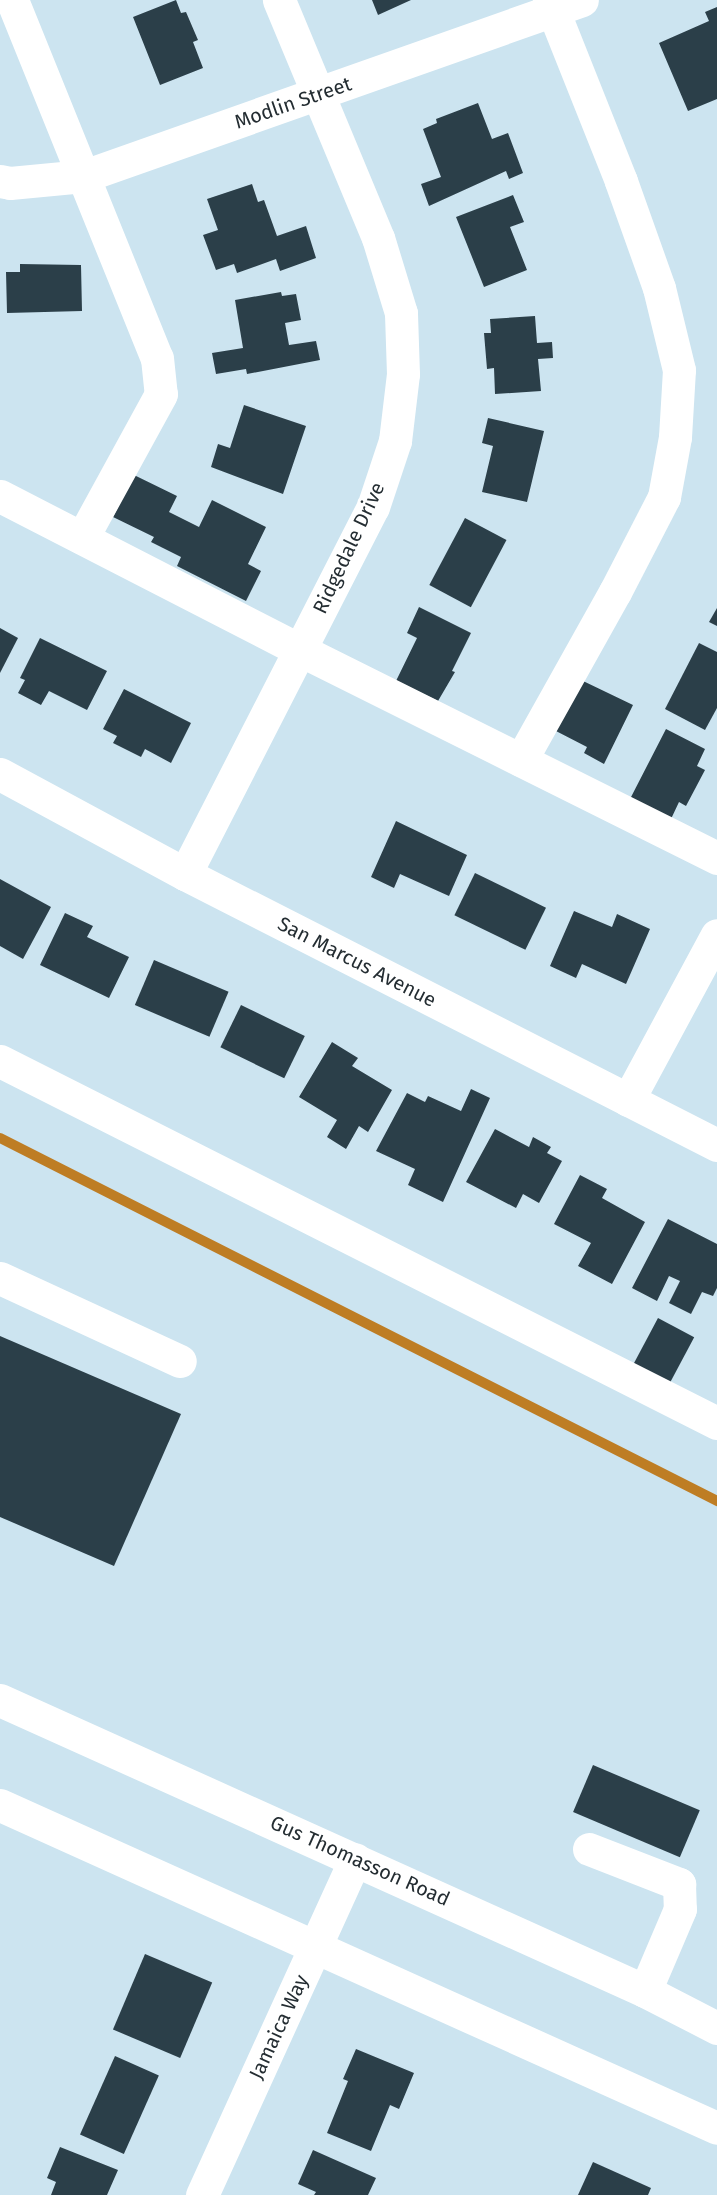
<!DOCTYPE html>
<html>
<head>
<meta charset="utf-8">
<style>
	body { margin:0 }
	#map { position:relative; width:717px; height:2195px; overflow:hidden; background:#cce4f0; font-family:"Fira Sans",sans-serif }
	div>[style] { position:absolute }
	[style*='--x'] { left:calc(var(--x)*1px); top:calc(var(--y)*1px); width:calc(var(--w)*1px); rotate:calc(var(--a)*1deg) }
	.stream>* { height:10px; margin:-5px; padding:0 5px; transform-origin:5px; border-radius:5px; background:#be7d24 }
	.building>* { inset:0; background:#2b3f49; transform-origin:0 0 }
	.minor>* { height:33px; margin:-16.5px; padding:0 16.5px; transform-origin:16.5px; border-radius:16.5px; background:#fff }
	.major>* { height:33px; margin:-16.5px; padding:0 16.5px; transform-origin:16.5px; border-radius:16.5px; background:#fff }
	span { translate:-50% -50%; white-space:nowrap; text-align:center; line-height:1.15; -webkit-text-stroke:6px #fff; paint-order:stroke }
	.street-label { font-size:20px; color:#242d32 }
</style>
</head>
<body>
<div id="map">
	<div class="stream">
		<i style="--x:0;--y:1138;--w:804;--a:26.85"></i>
	</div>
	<div class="building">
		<i style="clip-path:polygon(176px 0,181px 13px,186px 12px,198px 40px,193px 42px,203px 68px,160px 85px,133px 17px)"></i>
		<i style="clip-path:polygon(372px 0,411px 0,378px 15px)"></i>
		<i style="clip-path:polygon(717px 7px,717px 99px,688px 111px,659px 43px,709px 21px,705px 12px)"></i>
		<i style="clip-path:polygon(478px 103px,492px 139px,508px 133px,523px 173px,509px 179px,506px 171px,429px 206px,421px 184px,441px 177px,423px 129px,437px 123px,436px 119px)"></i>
		<i style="clip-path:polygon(252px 184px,258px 202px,264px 200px,277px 236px,306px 226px,316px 258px,280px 271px,276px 259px,237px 273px,234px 264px,216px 270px,203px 235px,218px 230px,207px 199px)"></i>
		<i style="clip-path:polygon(513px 195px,524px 222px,510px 227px,527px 270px,484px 287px,456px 217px)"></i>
		<i style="clip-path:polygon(20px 264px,81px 265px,82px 311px,7px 313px,6px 272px,20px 272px)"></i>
		<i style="clip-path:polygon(281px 292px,282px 296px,296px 294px,301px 320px,285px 323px,289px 345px,316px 341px,320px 360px,247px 374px,246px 369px,216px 374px,212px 353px,243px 348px,235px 300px)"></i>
		<i style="clip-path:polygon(535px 316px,537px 343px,552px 342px,553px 358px,538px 359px,541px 391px,495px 394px,494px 368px,487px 369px,484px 333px,491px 333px,490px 319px)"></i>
		<i style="clip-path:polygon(244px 405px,306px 426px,283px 494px,211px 467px,218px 444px,230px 448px)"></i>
		<i style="clip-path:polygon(488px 418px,544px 431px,527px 502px,482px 492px,493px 446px,482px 443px)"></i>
		<i style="clip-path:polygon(134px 475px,177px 496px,169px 512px,199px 527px,212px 500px,266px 527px,248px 564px,261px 571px,246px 601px,177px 566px,181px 557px,151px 542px,154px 537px,113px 517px)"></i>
		<i style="left:465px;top:518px;width:47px;height:76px;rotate:28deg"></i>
		<i style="clip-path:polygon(419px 607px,471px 633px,452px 671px,455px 672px,438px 701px,396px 681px,417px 638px,407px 633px)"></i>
		<i style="clip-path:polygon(717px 608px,717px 626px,709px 622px)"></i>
		<i style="clip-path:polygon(0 628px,18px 638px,0 673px)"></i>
		<i style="clip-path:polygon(40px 638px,107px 671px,87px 710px,49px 691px,41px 705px,18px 693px,25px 680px,20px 678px)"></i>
		<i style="clip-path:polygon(699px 643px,717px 652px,717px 708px,705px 730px,665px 709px)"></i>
		<i style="clip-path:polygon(581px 680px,633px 705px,604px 764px,584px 753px,587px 747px,554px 730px)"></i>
		<i style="clip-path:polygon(124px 689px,191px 723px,171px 763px,145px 749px,141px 757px,113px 743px,117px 736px,103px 729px)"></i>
		<i style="clip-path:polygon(666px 729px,705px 749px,697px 766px,705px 770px,686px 806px,679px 802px,671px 819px,630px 799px)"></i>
		<i style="clip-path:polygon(396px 821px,467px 855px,449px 896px,400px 874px,394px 888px,371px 877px)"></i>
		<i style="left:475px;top:873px;width:79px;height:47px;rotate:26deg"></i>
		<i style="clip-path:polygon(0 879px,51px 907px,23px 959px,0 946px)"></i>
		<i style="clip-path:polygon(574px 911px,612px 927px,617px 914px,650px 929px,626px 984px,582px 964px,576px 978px,550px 966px)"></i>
		<i style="clip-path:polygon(65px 913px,93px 926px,87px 937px,129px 957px,109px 998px,40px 965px)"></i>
		<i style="left:154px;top:960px;width:81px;height:49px;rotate:23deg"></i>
		<i style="left:241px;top:1005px;width:71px;height:47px;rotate:26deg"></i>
		<i style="clip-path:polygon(332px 1042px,358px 1058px,352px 1066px,392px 1090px,368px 1132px,359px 1126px,346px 1149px,327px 1137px,337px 1120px,299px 1097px)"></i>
		<i style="clip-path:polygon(471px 1089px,490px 1098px,443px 1202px,408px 1185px,415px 1169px,376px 1151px,407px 1093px,425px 1102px,428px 1096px,461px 1111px)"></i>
		<i style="clip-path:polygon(495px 1129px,529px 1147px,533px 1137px,551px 1147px,547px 1153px,562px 1161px,539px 1203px,523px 1194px,516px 1208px,466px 1182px)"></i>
		<i style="clip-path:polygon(580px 1175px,607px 1189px,602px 1198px,645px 1222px,612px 1284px,578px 1266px,591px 1243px,554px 1224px)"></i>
		<i style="clip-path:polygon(668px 1219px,717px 1244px,717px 1288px,713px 1296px,702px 1292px,691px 1314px,669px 1303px,680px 1281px,669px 1276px,657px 1301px,632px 1288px)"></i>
		<i style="left:658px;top:1318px;width:41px;height:53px;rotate:28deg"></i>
		<i style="clip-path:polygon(0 1336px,181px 1414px,114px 1566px,0 1517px)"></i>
		<i style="left:593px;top:1765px;width:116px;height:51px;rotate:23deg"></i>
		<i style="left:145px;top:1954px;width:73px;height:82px;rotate:23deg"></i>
		<i style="clip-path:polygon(356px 2049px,414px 2073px,399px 2109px,390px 2105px,371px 2151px,327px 2133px,348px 2081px,343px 2079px)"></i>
		<i style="left:115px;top:2056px;width:48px;height:86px;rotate:24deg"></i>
		<i style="clip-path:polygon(60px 2147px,118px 2170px,107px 2195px,51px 2195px,56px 2182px,47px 2178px)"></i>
		<i style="clip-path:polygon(313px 2150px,376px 2178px,368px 2195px,314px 2195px,316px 2192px,298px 2184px)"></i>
		<i style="clip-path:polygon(593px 2162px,651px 2188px,648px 2195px,578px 2195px)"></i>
	</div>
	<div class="minor">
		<i style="--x:12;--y:0;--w:386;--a:68"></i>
		<i style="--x:157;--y:358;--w:36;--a:84"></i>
		<i style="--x:161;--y:394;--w:164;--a:118.7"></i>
		<i style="--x:0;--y:181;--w:10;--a:11"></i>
		<i style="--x:10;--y:183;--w:74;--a:-5.4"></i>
		<i style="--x:84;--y:176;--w:528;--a:-19.46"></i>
		<i style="--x:0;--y:496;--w:337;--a:27.2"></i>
		<i style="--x:300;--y:650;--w:466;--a:26.5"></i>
		<i style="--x:521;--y:760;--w:193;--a:-60.8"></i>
		<i style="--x:615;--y:592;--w:107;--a:-62.7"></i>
		<i style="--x:664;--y:497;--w:61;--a:-79.6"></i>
		<i style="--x:675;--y:437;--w:67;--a:-86.6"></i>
		<i style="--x:679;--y:370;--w:84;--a:-103.7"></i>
		<i style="--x:659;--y:288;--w:114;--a:-109.6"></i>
		<i style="--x:621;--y:181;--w:195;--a:-111.7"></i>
		<i style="--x:0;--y:774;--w:210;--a:28.4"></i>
		<i style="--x:185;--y:874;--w:597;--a:26.99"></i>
		<i style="--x:185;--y:874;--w:412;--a:-62.9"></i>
		<i style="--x:373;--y:507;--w:70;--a:-71.6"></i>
		<i style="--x:395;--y:441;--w:67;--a:-83.2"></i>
		<i style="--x:403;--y:374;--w:61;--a:-91.9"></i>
		<i style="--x:401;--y:313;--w:78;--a:-107"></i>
		<i style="--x:378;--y:238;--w:258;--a:-112.6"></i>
		<i style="--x:0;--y:1061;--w:803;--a:26.79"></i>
		<i style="--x:628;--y:1100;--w:187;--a:-61.7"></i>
		<i style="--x:0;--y:1278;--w:198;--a:24.8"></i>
		<i style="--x:589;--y:1849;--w:97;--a:21.3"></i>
		<i style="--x:679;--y:1884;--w:25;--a:88"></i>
		<i style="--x:680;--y:1909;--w:89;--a:113.1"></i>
		<i style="--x:202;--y:2195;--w:369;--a:-65.5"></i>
	</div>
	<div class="major">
		<i style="--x:0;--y:1700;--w:708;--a:24.28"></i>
		<i style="--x:645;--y:1991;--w:81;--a:27.2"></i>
		<i style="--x:0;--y:1805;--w:786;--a:24.25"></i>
	</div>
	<div class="street-label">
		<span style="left:293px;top:103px;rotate:-19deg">Modlin Street</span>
		<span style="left:349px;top:548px;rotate:-65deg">Ridgedale Drive</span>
		<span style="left:357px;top:962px;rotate:27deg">San Marcus Avenue</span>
		<span style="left:360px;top:1861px;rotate:24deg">Gus Thomasson Road</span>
		<span style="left:279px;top:2027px;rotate:-65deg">Jamaica Way</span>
	</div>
</div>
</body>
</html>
